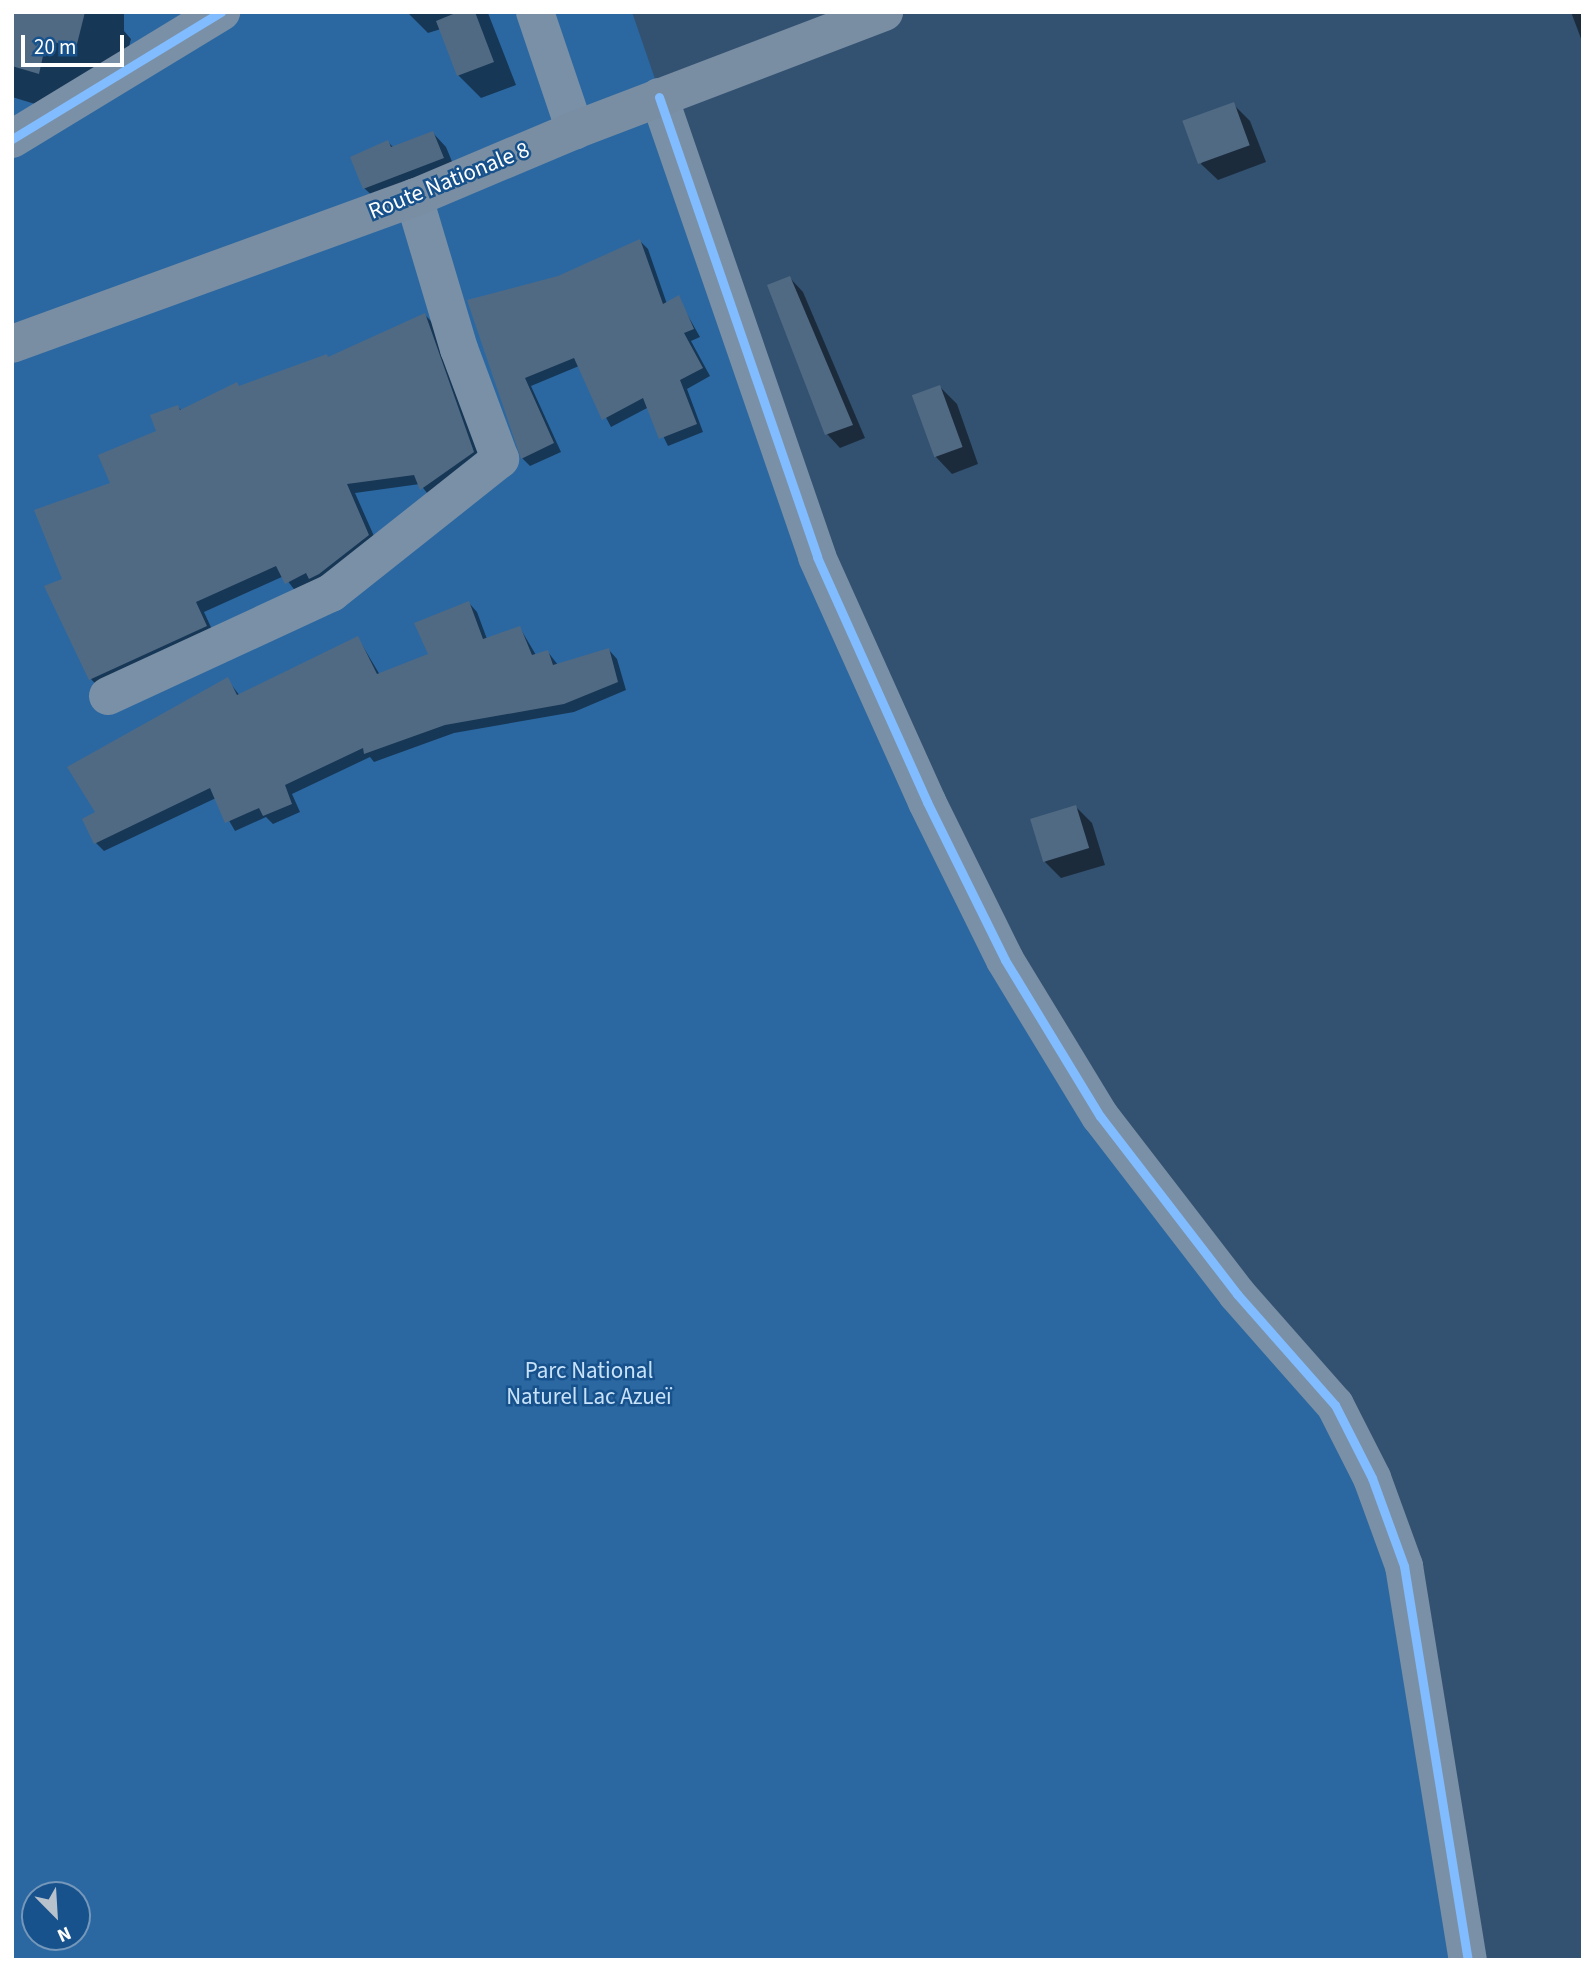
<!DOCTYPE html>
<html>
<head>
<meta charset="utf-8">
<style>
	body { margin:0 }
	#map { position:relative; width:1595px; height:1972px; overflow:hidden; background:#335271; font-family:"Source Sans 3",sans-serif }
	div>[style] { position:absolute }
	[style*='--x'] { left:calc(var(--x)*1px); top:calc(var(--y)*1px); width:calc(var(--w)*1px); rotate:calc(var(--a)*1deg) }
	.green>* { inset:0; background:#2b68a2 }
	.shadow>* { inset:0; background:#0007 }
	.building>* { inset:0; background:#516a83; transform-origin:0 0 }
	.minor>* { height:38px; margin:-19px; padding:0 19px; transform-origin:19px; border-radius:19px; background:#7a90a6 }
	.major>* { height:38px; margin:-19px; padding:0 19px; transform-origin:19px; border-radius:19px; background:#798ea3 }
	.cycleway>* { height:9px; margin:-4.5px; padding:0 4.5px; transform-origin:4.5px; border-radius:4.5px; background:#80bcff }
	span { translate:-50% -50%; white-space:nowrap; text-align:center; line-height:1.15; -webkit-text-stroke:5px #18528c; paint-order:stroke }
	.street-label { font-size:23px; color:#fff }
	.park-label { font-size:23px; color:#c8e2fa }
	.frame { position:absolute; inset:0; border:14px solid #fff; pointer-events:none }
	.north { position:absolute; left:21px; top:1881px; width:70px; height:70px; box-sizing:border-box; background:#18528c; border:2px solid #7497ba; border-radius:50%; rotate:156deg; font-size:19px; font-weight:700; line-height:28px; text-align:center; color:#fff }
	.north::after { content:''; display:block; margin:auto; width:24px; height:32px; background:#b8c2cd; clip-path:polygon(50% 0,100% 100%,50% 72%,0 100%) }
	.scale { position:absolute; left:21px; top:35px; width:103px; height:32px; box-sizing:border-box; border:4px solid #fff; border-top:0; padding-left:9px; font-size:21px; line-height:24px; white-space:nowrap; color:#fff; -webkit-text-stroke:5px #18528c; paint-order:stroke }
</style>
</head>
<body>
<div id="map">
	<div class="green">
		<i style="clip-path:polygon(evenodd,12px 12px,632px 12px,742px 333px,1005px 960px,1372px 1478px,1468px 1960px,12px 1960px,12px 12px,35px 1895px,77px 1895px,77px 1937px,35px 1937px,35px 1895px)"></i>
	</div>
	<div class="shadow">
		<i style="clip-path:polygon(12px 12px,124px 12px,124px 31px,131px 39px,124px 67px,45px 107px,12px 97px)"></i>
		<i style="clip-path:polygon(407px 12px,492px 12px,488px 13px,516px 85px,481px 98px,458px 75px,441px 29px,428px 33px)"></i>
		<i style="clip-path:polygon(1571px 12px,1583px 12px,1583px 44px)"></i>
		<i style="clip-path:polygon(1233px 104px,1250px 121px,1266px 162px,1218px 180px,1201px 164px)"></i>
		<i style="clip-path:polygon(433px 133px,446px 147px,456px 171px,378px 201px,364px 188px,388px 142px,394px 148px)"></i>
		<i style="clip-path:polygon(640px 241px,648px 249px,667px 304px,678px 298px,700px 337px,691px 341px,710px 376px,687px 389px,703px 432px,668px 446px,649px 407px,611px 427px,579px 366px,531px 386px,561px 452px,530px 466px,522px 458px,470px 301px,558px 277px)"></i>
		<i style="clip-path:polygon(790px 278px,803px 292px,865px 438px,840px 448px,827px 434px)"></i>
		<i style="clip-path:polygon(425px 315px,434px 324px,482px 462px,431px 498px,420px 484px,355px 493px,378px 545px,296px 592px,284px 576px,204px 612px,215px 636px,100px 689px,91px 679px,47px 587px,65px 580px,112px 484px,178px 407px,182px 411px,329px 359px)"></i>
		<i style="clip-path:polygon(940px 387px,957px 404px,978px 464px,952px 474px,936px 457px)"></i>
		<i style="clip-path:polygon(469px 603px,477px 612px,487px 639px,520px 628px,536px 655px,548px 652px,558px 665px,609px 650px,617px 659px,626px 690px,574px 712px,454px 733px,374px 762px,370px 757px,292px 794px,300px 812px,273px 824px,266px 817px,235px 831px,216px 798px,104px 851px,96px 843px,98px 812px,227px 679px,240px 696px,358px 638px,380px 675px,430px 655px)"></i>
		<i style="clip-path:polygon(1076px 807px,1092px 823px,1105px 865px,1061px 878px,1045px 862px)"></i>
	</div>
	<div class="building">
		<i style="clip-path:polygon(12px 12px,85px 12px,76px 48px,54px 42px,52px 49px,45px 47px,39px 74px,12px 66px)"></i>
		<i style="clip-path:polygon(458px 12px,475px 12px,494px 62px,457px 76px,436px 21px)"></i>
		<i style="left:1234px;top:102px;width:46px;height:55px;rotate:70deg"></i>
		<i style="clip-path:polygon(433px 131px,444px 158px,363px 189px,350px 157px,388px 140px,391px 147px)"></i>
		<i style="clip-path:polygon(640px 239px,663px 304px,679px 295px,694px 329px,684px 333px,703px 368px,680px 380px,697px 424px,659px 439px,643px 398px,602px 420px,574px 358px,525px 378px,554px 443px,521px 459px,467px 300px,558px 276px)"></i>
		<i style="clip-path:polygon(790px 276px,853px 425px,825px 435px,767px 285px)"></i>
		<i style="clip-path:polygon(425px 313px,474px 452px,420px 490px,414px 475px,347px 484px,369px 535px,319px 574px,309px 579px,306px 573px,285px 584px,276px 566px,196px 602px,207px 626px,89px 680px,44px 586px,62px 579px,34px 510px,110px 483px,98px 455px,156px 431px,150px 415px,178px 405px,180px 410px,237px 382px,239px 386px,327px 354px,328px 357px)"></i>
		<i style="left:940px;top:385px;width:66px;height:30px;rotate:70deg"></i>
		<i style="clip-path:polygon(469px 601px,483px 639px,520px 626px,532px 655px,548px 650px,553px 665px,609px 648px,618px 682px,564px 704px,445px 725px,364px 754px,363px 748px,285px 785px,292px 804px,263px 816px,259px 808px,225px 823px,210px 788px,94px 844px,82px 819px,95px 812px,67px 767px,228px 677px,237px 695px,358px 636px,377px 674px,428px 654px,414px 623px)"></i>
		<i style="left:1076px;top:805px;width:45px;height:48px;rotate:73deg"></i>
	</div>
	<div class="minor">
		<i style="--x:535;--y:12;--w:125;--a:71.3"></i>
		<i style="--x:659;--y:97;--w:486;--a:71"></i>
		<i style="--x:817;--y:557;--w:269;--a:65.8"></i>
		<i style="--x:927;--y:802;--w:176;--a:63.7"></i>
		<i style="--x:1005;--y:960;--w:183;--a:58.7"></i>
		<i style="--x:1100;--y:1116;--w:225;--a:52.4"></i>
		<i style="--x:1237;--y:1294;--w:148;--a:48.6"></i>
		<i style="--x:1335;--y:1405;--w:82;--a:63.1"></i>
		<i style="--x:1372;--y:1478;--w:94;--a:70"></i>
		<i style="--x:1404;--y:1566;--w:399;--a:80.8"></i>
		<i style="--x:12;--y:139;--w:245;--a:-31.3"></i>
		<i style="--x:108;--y:696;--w:246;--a:-24.8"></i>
		<i style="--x:331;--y:593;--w:216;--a:-38.4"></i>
		<i style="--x:500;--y:459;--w:117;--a:-110.4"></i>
		<i style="--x:459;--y:349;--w:158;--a:-106.6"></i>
	</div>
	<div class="major">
		<i style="--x:12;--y:344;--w:428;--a:-20"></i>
		<i style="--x:414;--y:198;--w:175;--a:-22.9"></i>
		<i style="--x:575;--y:130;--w:331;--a:-20.9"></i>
	</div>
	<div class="cycleway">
		<i style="--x:659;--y:97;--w:486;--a:71"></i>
		<i style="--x:817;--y:557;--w:269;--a:65.8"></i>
		<i style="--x:927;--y:802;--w:176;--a:63.7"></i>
		<i style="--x:1005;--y:960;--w:183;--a:58.7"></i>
		<i style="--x:1100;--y:1116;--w:225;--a:52.4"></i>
		<i style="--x:1237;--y:1294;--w:148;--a:48.6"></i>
		<i style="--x:1335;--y:1405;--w:82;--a:63.1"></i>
		<i style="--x:1372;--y:1478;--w:94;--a:70"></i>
		<i style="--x:1404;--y:1566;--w:399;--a:80.8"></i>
		<i style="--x:12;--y:139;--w:245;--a:-31.3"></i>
	</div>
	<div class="street-label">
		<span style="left:449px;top:181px;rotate:-22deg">Route Nationale 8</span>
	</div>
	<div class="park-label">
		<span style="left:589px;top:1384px">Parc National<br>Naturel Lac Azueï</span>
	</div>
	<div class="frame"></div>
	<div class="north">N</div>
	<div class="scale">20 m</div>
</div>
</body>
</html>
